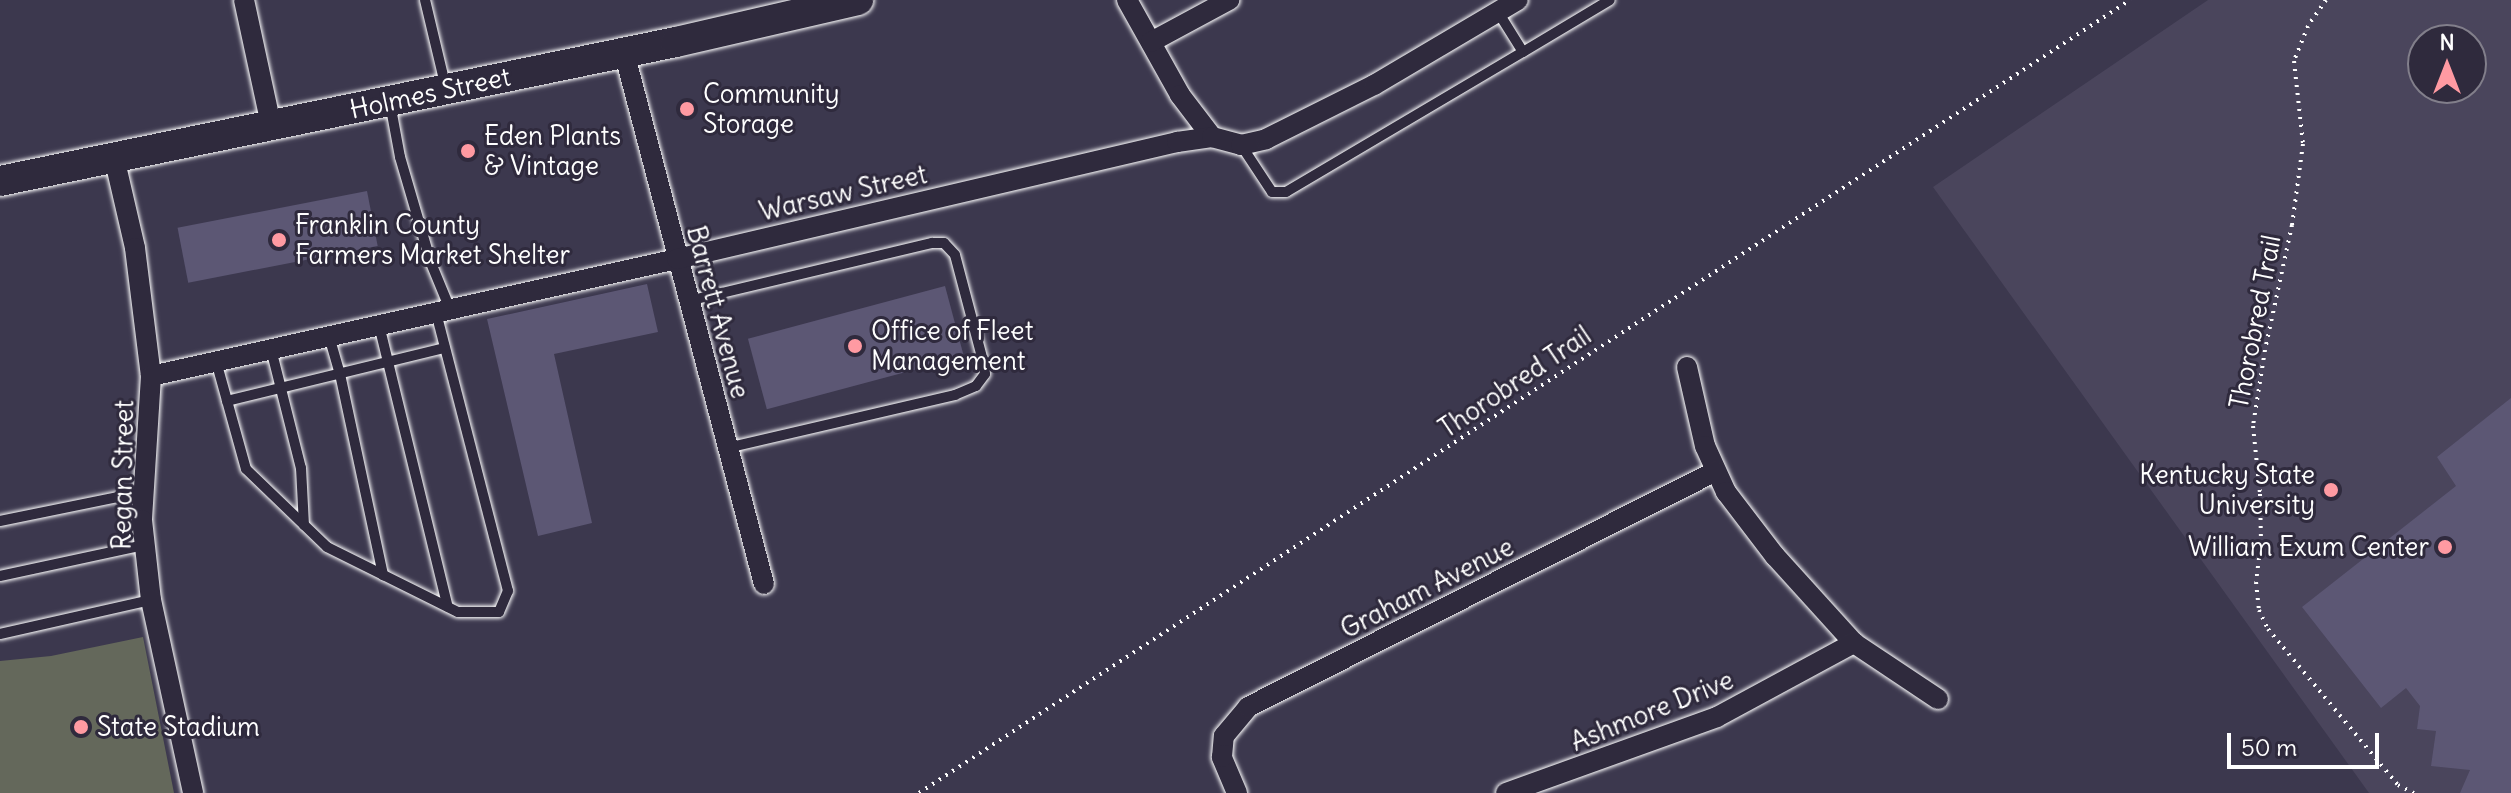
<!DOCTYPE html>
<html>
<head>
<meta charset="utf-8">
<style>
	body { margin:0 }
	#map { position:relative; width:2511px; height:793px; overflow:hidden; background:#3c384e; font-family:Delius,sans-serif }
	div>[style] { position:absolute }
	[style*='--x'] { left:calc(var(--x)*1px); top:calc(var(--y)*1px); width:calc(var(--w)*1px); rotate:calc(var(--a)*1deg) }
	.built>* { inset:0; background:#4a455c }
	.green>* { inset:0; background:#64685b }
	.building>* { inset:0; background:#5c5774; transform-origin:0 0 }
	.path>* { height:4px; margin-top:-2px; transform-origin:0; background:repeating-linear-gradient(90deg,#fff 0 2px,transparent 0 8px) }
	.roads { filter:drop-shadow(0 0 2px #fff) drop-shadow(0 0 2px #fff) }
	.service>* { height:10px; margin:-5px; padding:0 5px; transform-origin:5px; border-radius:5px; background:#2f2a3d }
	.minor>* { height:20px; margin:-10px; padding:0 10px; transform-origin:10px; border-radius:10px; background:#2f2a3d }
	.secondary>* { height:30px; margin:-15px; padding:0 15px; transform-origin:15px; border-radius:15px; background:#2f2a3d }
	.dots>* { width:22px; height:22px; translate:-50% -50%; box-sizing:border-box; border:4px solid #2f2a3d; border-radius:50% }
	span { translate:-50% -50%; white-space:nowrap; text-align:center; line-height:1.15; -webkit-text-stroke:6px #2f2a3d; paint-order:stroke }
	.street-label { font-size:26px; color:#fff }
	.poi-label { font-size:26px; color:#fff }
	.left { translate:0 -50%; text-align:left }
	.right { translate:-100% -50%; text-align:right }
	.north { position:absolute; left:2407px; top:24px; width:80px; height:80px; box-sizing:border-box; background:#2f2a3d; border:2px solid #827f8b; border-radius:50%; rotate:0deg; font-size:22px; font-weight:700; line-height:32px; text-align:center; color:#fff }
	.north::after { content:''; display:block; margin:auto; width:28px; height:36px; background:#ff9aa2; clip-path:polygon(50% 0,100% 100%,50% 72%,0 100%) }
	.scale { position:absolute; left:2227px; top:733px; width:152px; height:36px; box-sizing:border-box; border:4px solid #fff; border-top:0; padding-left:10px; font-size:24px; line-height:28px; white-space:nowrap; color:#fff; -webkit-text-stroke:6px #2f2a3d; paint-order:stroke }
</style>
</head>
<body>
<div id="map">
	<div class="built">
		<i style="clip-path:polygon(evenodd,2208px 0,2511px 0,2511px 793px,2369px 793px,1933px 187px,2208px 0,2423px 40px,2471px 40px,2471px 88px,2423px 88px,2423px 40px)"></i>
	</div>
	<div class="green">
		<i style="clip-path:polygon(143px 637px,174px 793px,0 793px,0 661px,51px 656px)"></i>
	</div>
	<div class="building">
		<i style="left:367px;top:191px;width:56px;height:193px;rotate:79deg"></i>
		<i style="clip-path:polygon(647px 284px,658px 332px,554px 354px,592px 523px,538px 536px,487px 319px)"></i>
		<i style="left:945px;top:286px;width:73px;height:204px;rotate:75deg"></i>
		<i style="clip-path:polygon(2511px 398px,2511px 793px,2460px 793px,2470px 770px,2431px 766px,2436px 731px,2417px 729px,2420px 706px,2406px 688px,2381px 708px,2302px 607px,2456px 486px,2437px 457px)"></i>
	</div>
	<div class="path">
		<i style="--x:2326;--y:0;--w:32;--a:125"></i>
		<i style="--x:2308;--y:26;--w:38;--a:112"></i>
		<i style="--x:2294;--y:61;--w:83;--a:83.8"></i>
		<i style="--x:2303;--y:144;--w:82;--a:97.7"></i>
		<i style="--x:2292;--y:225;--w:128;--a:102.2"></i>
		<i style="--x:2265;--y:350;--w:77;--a:99"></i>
		<i style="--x:2253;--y:426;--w:68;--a:84.1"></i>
		<i style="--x:2260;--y:494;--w:48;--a:88.8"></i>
		<i style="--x:2261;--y:542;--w:40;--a:97.1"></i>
		<i style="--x:2256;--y:582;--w:28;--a:84"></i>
		<i style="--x:2259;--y:610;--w:21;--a:65"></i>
		<i style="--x:2268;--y:629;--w:203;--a:50.2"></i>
		<i style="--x:2398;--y:785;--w:18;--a:27"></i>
		<i style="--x:919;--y:793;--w:1448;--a:-33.22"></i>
	</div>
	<div class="roads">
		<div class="service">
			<i style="--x:425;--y:0;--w:90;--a:76.6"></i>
			<i style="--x:1498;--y:12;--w:47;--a:58"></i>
			<i style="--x:1523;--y:52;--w:101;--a:-30.9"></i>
			<i style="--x:390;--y:103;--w:55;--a:79.5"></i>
			<i style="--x:400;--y:157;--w:110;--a:73.7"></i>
			<i style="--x:431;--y:263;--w:50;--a:67.6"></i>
			<i style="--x:1241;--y:145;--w:56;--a:56.6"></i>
			<i style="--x:1272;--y:192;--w:14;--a:0"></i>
			<i style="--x:1286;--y:192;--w:275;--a:-30.6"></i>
			<i style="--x:688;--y:301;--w:251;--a:-13.4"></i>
			<i style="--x:932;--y:243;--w:12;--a:0"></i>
			<i style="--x:944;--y:243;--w:16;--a:47"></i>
			<i style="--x:955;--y:255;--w:114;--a:75.2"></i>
			<i style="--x:984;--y:365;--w:9;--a:84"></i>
			<i style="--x:985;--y:374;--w:15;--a:127"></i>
			<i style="--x:976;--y:386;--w:23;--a:157"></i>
			<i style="--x:955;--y:395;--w:233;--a:166.9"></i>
			<i style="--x:379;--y:325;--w:290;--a:76.3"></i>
			<i style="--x:329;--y:336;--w:40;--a:74"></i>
			<i style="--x:340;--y:374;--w:206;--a:77.9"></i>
			<i style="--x:271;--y:349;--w:123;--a:75.9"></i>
			<i style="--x:301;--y:468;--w:57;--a:87"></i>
			<i style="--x:216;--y:361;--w:112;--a:74.5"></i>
			<i style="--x:246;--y:469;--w:112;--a:43.9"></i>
			<i style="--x:327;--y:547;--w:146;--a:26.4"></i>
			<i style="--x:458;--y:612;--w:41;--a:0"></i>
			<i style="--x:499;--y:612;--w:23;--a:-67"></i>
			<i style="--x:508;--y:591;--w:288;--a:-104.5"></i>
			<i style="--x:227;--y:401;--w:224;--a:-13.7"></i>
			<i style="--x:0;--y:521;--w:146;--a:-11.5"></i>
			<i style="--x:0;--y:576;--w:148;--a:-12.1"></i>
			<i style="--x:0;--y:634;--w:155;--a:-12.7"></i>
		</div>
		<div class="minor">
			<i style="--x:244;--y:0;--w:128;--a:77.8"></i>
			<i style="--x:1127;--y:0;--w:109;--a:60.8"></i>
			<i style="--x:1180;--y:95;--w:53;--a:52.7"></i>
			<i style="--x:1151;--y:42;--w:89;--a:-28.3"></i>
			<i style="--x:624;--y:52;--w:550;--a:75.26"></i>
			<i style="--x:114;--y:157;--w:93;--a:77"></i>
			<i style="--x:135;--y:248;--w:129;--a:82.9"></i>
			<i style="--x:151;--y:376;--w:144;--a:93.6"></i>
			<i style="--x:142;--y:520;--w:81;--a:83.6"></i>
			<i style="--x:151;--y:600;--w:198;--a:77.7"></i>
			<i style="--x:1687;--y:367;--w:81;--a:77.2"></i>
			<i style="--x:1705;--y:446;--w:51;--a:65.5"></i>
			<i style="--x:1726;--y:492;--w:81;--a:52.6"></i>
			<i style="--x:1775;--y:556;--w:118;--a:47.8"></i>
			<i style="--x:1854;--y:643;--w:101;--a:33.7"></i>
			<i style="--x:151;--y:376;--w:539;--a:-12.54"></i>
			<i style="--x:677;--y:259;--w:514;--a:-13.17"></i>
			<i style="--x:1177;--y:142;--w:35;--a:-8"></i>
			<i style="--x:1212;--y:137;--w:30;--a:15"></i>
			<i style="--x:1241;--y:145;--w:26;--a:-13"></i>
			<i style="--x:1266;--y:139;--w:121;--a:-26.6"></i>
			<i style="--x:1374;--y:85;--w:167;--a:-30.6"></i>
			<i style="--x:1237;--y:793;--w:39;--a:-113"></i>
			<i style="--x:1222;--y:757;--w:21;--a:-85"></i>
			<i style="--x:1224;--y:736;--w:38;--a:-50"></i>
			<i style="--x:1248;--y:707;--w:524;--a:-26.76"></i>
			<i style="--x:1506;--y:793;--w:224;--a:-19.8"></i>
			<i style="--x:1717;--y:717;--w:156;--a:-28.4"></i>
		</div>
		<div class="secondary">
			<i style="--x:0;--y:181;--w:690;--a:-11.62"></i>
			<i style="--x:676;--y:42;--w:187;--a:-13"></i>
		</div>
	</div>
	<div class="dots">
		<i style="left:687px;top:109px;background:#ff9aa2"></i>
		<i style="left:468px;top:151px;background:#ff9aa2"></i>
		<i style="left:279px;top:240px;background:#ff9aa2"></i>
		<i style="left:855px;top:346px;background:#ff9aa2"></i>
		<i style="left:2331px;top:490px;background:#ff9aa2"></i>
		<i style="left:2445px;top:547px;background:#ff9aa2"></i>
		<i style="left:81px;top:727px;background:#ff9aa2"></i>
	</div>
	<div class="street-label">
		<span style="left:430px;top:93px;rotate:-12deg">Holmes Street</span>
		<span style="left:843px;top:193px;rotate:-13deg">Warsaw Street</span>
		<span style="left:718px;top:312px;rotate:75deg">Barrett Avenue</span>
		<span style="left:2255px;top:322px;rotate:-79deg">Thorobred Trail</span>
		<span style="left:1515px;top:382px;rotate:-34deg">Thorobred Trail</span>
		<span style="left:123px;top:475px;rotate:-89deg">Regan Street</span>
		<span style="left:1427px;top:588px;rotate:-27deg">Graham Avenue</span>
		<span style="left:1652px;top:711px;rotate:-22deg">Ashmore Drive</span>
	</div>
	<div class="poi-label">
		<span class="left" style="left:703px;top:109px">Community<br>Storage</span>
		<span class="left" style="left:484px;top:151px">Eden Plants<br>&amp; Vintage</span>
		<span class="left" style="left:295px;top:240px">Franklin County<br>Farmers Market Shelter</span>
		<span class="left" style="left:871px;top:346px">Office of Fleet<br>Management</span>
		<span class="right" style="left:2315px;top:490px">Kentucky State<br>University</span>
		<span class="right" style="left:2429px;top:547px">William Exum Center</span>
		<span class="left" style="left:97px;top:727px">State Stadium</span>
	</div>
	<div class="north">N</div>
	<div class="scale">50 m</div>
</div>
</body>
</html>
